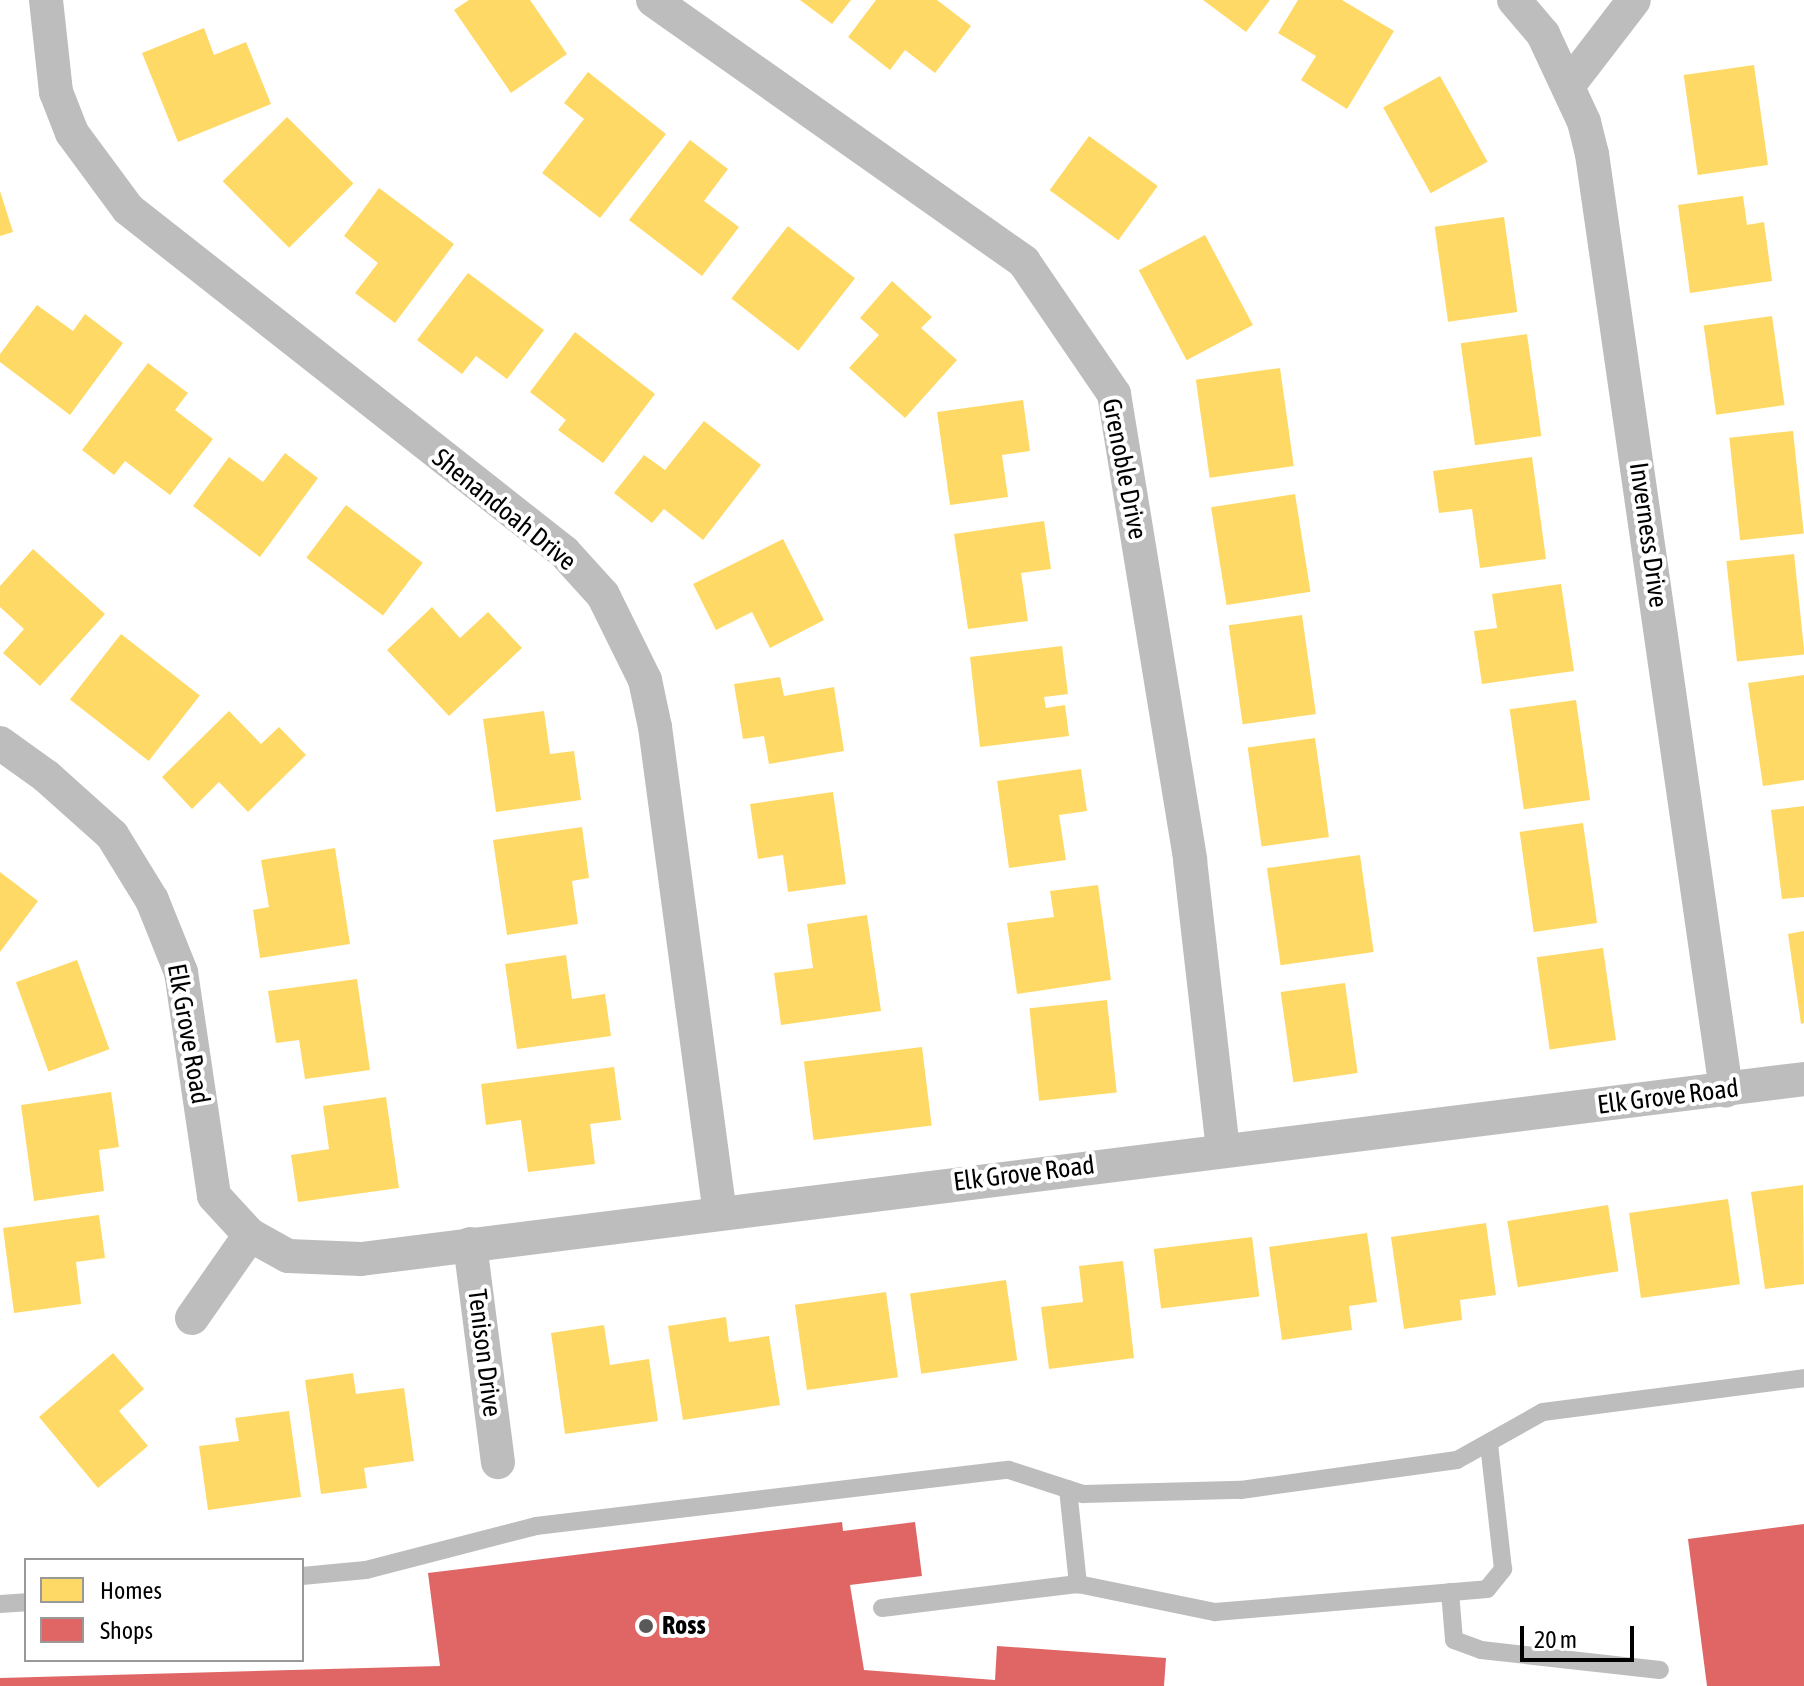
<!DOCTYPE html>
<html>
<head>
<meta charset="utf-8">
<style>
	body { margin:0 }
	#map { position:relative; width:1804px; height:1686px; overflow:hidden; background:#fff; font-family:"Asap Condensed",sans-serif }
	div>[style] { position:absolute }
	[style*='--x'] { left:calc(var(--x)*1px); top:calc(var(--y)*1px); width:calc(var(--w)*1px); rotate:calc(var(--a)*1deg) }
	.homes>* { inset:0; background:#ffd966; transform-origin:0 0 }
	.shops>* { inset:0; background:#e06666 }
	.service>* { height:18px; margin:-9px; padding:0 9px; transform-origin:9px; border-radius:9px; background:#bdbdbd }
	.minor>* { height:34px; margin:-17px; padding:0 17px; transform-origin:17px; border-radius:17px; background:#bdbdbd }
	.dots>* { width:22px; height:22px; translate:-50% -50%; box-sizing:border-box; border:4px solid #fff; border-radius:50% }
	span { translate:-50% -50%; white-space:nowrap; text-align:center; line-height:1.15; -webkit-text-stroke:8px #fff; paint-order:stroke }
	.street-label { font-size:26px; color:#000 }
	.poi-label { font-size:26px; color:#000; font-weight:700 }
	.left { translate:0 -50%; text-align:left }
	.legend { position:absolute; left:24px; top:1558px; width:280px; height:104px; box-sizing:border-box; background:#fff; border:2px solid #999; margin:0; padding:10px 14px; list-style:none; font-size:24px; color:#000 }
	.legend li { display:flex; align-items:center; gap:16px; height:40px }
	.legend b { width:40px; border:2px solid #999 }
	.scale { position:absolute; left:1520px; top:1626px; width:114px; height:36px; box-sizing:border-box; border:4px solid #000; border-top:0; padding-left:10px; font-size:24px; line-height:28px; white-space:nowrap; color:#000; -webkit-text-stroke:6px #fff; paint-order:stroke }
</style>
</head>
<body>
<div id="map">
	<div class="homes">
		<i style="clip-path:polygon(469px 0,530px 0,567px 54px,511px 93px,454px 10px)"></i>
		<i style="clip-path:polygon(800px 0,851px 0,832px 24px)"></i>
		<i style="clip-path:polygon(876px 0,937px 0,971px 26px,935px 73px,905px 50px,890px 70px,848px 37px)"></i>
		<i style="clip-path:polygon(1203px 0,1270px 0,1246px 32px)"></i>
		<i style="clip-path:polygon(1298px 0,1342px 0,1394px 31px,1347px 109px,1301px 80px,1316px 56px,1278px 33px)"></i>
		<i style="clip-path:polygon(204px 28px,214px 55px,246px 42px,271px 104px,178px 142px,142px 53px)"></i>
		<i style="left:1754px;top:65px;width:101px;height:71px;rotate:82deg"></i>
		<i style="clip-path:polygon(588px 72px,666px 134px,600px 218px,542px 173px,584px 119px,564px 103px)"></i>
		<i style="left:1440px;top:76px;width:98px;height:65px;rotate:61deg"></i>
		<i style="left:287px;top:117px;width:94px;height:91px;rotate:45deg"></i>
		<i style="left:1089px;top:136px;width:85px;height:67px;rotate:36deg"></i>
		<i style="clip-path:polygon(690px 140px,728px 169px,704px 201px,739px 227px,702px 276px,629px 220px)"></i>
		<i style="clip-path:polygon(379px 188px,454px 244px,395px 323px,355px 293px,378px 263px,344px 236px)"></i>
		<i style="clip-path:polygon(0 191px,13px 232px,0 236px)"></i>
		<i style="clip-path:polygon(1743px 196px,1747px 225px,1764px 222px,1772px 281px,1690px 293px,1678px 205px)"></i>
		<i style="left:1504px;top:217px;width:96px;height:70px;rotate:82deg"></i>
		<i style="left:788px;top:226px;width:85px;height:92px;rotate:38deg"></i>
		<i style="left:1205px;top:235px;width:102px;height:75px;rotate:62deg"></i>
		<i style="clip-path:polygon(468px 273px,544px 330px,507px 379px,476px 356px,462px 374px,417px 340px)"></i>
		<i style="clip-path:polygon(892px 281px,932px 317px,921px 328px,957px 360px,905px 418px,849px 368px,879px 335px,860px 318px)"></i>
		<i style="clip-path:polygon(37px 305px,73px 331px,85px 314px,123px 343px,70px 415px,0 362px,0 354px)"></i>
		<i style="left:1772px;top:316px;width:90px;height:69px;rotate:82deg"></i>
		<i style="clip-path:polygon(575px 332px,655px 394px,603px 463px,558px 430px,566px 420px,530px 392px)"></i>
		<i style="left:1527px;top:334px;width:103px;height:67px;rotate:82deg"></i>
		<i style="clip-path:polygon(148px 363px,188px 393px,175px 410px,213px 439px,170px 495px,125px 461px,114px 475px,82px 450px)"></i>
		<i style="left:1280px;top:368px;width:99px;height:85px;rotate:82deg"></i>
		<i style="clip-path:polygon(1023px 400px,1030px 451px,1002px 455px,1008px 497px,950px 505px,937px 412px)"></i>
		<i style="clip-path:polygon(704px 421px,761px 465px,703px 540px,664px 509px,652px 523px,614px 493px,644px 455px,665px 470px)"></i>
		<i style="left:1793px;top:431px;width:103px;height:64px;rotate:84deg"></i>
		<i style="clip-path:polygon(285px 453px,318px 478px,260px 557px,193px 506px,229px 457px,263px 482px)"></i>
		<i style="clip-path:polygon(1532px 457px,1546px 559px,1480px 568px,1472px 509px,1439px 513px,1433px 471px)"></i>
		<i style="left:1295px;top:494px;width:99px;height:85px;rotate:81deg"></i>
		<i style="left:346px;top:505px;width:96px;height:66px;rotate:37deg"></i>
		<i style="clip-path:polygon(1044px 521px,1051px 569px,1021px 573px,1028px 621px,968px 629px,954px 534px)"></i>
		<i style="clip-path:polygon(783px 539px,824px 620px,770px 648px,752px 612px,716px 630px,693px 584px)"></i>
		<i style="clip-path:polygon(33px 549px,105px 614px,40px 686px,3px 653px,24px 629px,0 607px,0 586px)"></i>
		<i style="left:1794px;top:554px;width:101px;height:68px;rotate:84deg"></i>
		<i style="clip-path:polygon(1561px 584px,1574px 671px,1482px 684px,1474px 631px,1497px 628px,1492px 594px)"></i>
		<i style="clip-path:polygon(432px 607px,460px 638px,488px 612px,522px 648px,449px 716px,387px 650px)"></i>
		<i style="left:1302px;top:615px;width:100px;height:74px;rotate:82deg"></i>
		<i style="left:121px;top:634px;width:100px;height:83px;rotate:38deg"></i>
		<i style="clip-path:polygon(1062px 646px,1068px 694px,1044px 697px,1046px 708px,1065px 705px,1069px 736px,980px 747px,970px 657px)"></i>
		<i style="clip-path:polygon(1804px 675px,1804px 780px,1763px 786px,1748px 683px)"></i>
		<i style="clip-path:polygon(780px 677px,784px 696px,834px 687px,844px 751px,769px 764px,764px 736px,743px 739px,734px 684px)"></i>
		<i style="left:1576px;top:700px;width:101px;height:67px;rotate:82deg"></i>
		<i style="clip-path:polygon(229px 711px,261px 744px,279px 727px,306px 755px,248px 812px,219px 782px,192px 809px,162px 777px)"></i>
		<i style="clip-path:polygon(544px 711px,550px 754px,574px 751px,581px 800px,496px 812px,483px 719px)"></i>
		<i style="left:1315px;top:738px;width:100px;height:68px;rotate:82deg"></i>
		<i style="clip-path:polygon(1081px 769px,1087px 811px,1059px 815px,1066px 860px,1009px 868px,997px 781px)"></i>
		<i style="clip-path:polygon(833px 792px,846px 884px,788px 892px,783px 855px,758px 859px,750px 804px)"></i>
		<i style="clip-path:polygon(1804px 806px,1804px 897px,1782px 899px,1771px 810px)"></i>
		<i style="left:1583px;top:823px;width:101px;height:64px;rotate:82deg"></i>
		<i style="clip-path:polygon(582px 827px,589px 878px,572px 881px,578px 924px,507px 935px,493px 840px)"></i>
		<i style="clip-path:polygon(335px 848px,350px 944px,260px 958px,253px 910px,269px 907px,261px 860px)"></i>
		<i style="left:1360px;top:855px;width:98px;height:94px;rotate:82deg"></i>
		<i style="clip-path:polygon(0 872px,38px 901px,0 952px)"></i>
		<i style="clip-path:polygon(1098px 885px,1111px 980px,1017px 994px,1007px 923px,1054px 917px,1050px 891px)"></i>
		<i style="clip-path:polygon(867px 915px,881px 1011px,781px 1025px,774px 973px,813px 968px,807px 924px)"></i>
		<i style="clip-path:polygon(1804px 931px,1804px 1023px,1801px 1024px,1788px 934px)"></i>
		<i style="left:1603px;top:948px;width:93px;height:67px;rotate:82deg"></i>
		<i style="clip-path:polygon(566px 955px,572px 999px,605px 994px,611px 1036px,517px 1049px,505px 964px)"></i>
		<i style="left:77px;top:960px;width:95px;height:65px;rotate:70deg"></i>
		<i style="clip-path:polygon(357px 979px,370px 1070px,305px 1079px,299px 1040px,276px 1043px,268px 991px)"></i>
		<i style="left:1345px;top:983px;width:91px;height:65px;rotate:82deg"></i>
		<i style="left:1107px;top:1000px;width:93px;height:78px;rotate:84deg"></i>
		<i style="left:922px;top:1047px;width:79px;height:119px;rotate:83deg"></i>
		<i style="clip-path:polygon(614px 1067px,621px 1120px,590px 1124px,595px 1164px,528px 1172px,521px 1120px,486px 1125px,481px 1084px)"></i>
		<i style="clip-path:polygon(111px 1092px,119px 1147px,99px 1150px,104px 1191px,34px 1201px,21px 1105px)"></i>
		<i style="clip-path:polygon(386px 1097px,399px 1188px,298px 1202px,291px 1155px,329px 1149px,323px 1106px)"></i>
		<i style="clip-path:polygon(1803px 1185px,1804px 1284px,1765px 1289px,1751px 1192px)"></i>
		<i style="left:1728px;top:1199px;width:86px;height:100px;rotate:82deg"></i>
		<i style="left:1608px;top:1205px;width:67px;height:102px;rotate:81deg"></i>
		<i style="clip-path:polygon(99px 1215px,105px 1258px,76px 1262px,81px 1304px,14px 1313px,3px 1228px)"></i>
		<i style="clip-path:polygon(1486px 1223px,1496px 1295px,1460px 1300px,1462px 1320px,1404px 1329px,1391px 1237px)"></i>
		<i style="clip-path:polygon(1367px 1233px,1377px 1302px,1349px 1306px,1352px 1330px,1282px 1340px,1269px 1247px)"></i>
		<i style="left:1252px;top:1237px;width:60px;height:99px;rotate:83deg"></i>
		<i style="clip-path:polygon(1123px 1261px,1134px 1358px,1049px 1369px,1041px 1307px,1083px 1302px,1079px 1266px)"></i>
		<i style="left:1006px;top:1280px;width:81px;height:97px;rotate:82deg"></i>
		<i style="left:886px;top:1292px;width:86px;height:92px;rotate:82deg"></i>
		<i style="clip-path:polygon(726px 1317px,729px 1342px,769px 1336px,780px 1405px,683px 1420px,668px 1326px)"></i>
		<i style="clip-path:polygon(604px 1325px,610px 1365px,649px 1359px,658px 1421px,565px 1434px,551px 1333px)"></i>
		<i style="clip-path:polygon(113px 1353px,144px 1389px,119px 1411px,148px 1446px,98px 1488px,39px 1417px)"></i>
		<i style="clip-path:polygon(353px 1373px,356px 1394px,404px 1388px,414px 1461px,364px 1468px,367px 1488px,321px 1494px,305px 1380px)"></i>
		<i style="clip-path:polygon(289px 1411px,301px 1497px,208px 1510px,199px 1446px,239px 1441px,235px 1418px)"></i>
	</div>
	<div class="shops">
		<i style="clip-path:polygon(842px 1522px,843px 1531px,915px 1522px,922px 1576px,850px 1585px,864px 1670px,995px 1680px,997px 1646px,1166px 1658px,1164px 1686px,0 1686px,0 1678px,440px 1666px,428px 1573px)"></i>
		<i style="clip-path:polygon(1804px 1524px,1804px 1686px,1707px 1686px,1688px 1539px)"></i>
	</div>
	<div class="service">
		<i style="--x:1068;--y:1489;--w:96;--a:84"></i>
		<i style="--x:302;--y:1576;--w:64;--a:-5.4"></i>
		<i style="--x:366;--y:1570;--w:176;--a:-14.5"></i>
		<i style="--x:536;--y:1526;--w:476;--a:-6.8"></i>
		<i style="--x:1009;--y:1470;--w:78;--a:18"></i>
		<i style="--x:1083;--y:1494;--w:158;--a:-1.5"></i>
		<i style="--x:1241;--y:1490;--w:218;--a:-7.9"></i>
		<i style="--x:1457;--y:1460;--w:98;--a:-29.2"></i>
		<i style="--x:1543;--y:1412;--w:263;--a:-7.4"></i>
		<i style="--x:1450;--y:1592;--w:48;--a:85.2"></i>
		<i style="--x:1454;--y:1640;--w:29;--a:20"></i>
		<i style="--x:1481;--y:1650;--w:180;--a:6.4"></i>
		<i style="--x:0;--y:1604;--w:26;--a:-4"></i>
		<i style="--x:882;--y:1608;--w:197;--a:-7"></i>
		<i style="--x:1078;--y:1584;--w:140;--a:11.6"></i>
		<i style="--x:1215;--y:1612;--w:273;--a:-4.8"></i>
		<i style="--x:1487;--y:1589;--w:26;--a:-51"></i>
		<i style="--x:1503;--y:1569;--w:126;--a:-96.4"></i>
	</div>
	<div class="minor">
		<i style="--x:46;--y:0;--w:93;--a:83.8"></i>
		<i style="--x:56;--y:92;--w:44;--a:68.7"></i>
		<i style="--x:72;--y:133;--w:94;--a:53.6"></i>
		<i style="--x:128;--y:209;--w:555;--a:38.19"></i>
		<i style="--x:564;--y:552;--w:58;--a:47.8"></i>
		<i style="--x:603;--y:595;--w:95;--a:63.7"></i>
		<i style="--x:645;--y:680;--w:48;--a:78"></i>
		<i style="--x:655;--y:727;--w:488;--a:82.4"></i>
		<i style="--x:653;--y:0;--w:454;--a:35.2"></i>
		<i style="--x:1024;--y:262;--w:160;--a:55.7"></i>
		<i style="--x:1114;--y:394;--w:472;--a:80.7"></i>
		<i style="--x:1190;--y:860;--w:293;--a:83.5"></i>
		<i style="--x:1514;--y:0;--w:45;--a:49.5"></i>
		<i style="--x:1543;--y:34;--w:97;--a:65"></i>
		<i style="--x:1584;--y:122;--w:33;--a:76"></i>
		<i style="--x:1592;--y:154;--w:946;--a:81.85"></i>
		<i style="--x:1568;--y:86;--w:108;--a:-52.5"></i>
		<i style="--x:0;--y:743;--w:57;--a:35.7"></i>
		<i style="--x:46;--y:776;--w:89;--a:41.8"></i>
		<i style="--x:112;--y:835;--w:76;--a:58.4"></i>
		<i style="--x:152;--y:900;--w:78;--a:68.1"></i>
		<i style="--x:181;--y:972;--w:226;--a:81.6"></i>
		<i style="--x:214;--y:1196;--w:53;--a:47.3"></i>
		<i style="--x:250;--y:1235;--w:43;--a:28.9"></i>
		<i style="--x:288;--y:1256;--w:73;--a:2.4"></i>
		<i style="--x:361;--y:1259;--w:1454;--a:-7.11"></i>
		<i style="--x:470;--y:1244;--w:220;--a:82.7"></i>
		<i style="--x:192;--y:1318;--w:101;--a:-55.1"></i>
	</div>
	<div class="dots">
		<i style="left:646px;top:1626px;background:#595959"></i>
	</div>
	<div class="street-label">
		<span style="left:1124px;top:469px;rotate:79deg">Grenoble Drive</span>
		<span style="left:504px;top:510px;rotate:39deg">Shenandoah Drive</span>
		<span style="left:1648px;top:535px;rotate:82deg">Inverness Drive</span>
		<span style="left:188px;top:1034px;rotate:80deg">Elk Grove Road</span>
		<span style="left:1668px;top:1097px;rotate:-7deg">Elk Grove Road</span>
		<span style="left:1024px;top:1174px;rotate:-7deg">Elk Grove Road</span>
		<span style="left:484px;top:1353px;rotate:83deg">Tenison Drive</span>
	</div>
	<div class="poi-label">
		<span class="left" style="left:662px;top:1626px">Ross</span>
	</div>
	<ul class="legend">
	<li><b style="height:22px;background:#ffd966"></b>Homes</li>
	<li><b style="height:22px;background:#e06666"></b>Shops</li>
	</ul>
	<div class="scale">20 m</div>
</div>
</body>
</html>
